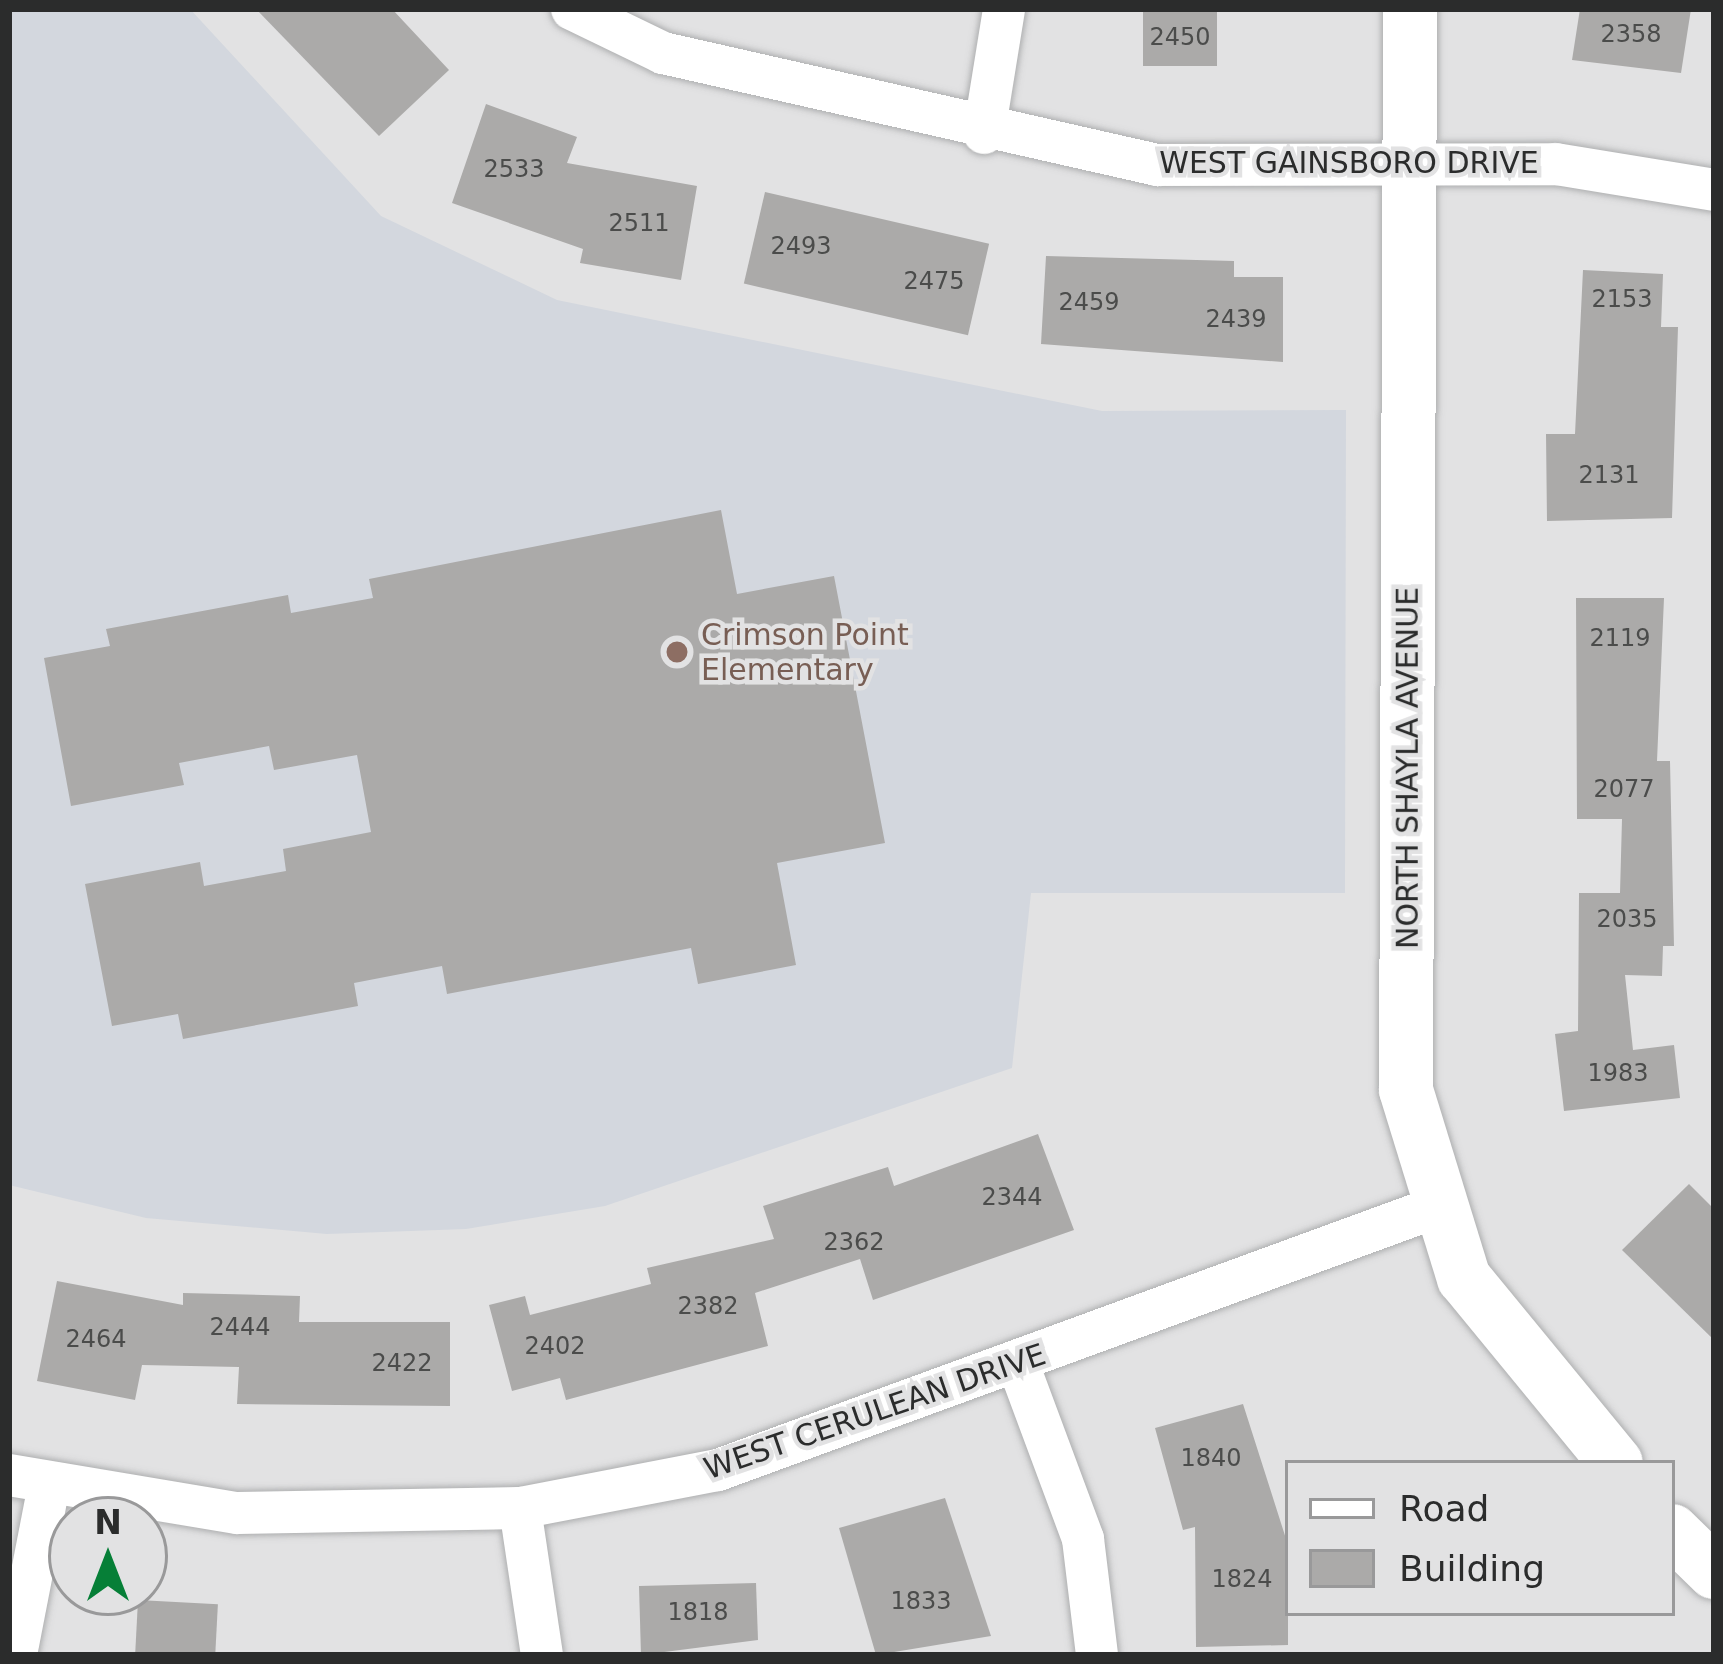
<!DOCTYPE html>
<html>
<head>
<meta charset="utf-8">
<style>
	body { margin:0 }
	#map { position:relative; width:1723px; height:1664px; overflow:hidden; background:#e2e2e3; font-family:"DejaVu Sans",sans-serif }
	div>[style] { position:absolute }
	[style*='--x'] { left:calc(var(--x)*1px); top:calc(var(--y)*1px); width:calc(var(--w)*1px); rotate:calc(var(--a)*1deg) }
	.built>* { inset:0; background:#d3d7de }
	.building>* { inset:0; background:#abaaa9; transform-origin:0 0 }
	.roads { filter:drop-shadow(0 0 3px #aeafb0) drop-shadow(0 0 3px #aeafb0) }
	.minor>* { height:42px; margin:-21px; padding:0 21px; transform-origin:21px; border-radius:21px; background:#fff }
	.tertiary>* { height:54px; margin:-27px; padding:0 27px; transform-origin:27px; border-radius:27px; background:#fff }
	.dots>* { width:33px; height:33px; translate:-50% -50%; box-sizing:border-box; border:6px solid #e2e2e3; border-radius:50% }
	span { translate:-50% -50%; white-space:nowrap; text-align:center; line-height:1.15; -webkit-text-stroke:9px #e2e2e3; paint-order:stroke }
	.number-label { font-size:24px; color:#4b4c4b }
	.number-label span { -webkit-text-stroke-width:0 }
	.street-label { font-size:30px; color:#2b2c2c }
	.education-label { font-size:30px; color:#785e54 }
	.left { translate:0 -50%; text-align:left }
	.frame { position:absolute; inset:0; border:12px solid #2b2c2c; pointer-events:none }
	.legend { position:absolute; left:1285px; top:1460px; width:390px; height:156px; box-sizing:border-box; background:#e2e2e3; border:3px solid #99999a; margin:0; padding:15px 21px; list-style:none; font-size:36px; color:#2b2c2c }
	.legend li { display:flex; align-items:center; gap:24px; height:60px }
	.legend b { width:60px; border:3px solid #99999a }
	.north { position:absolute; left:48px; top:1496px; width:120px; height:120px; box-sizing:border-box; background:#e2e2e3; border:3px solid #99999a; border-radius:50%; rotate:0deg; font-size:33px; font-weight:700; line-height:48px; text-align:center; color:#2b2c2c }
	.north::after { content:''; display:block; margin:auto; width:42px; height:54px; background:#067f37; clip-path:polygon(50% 0,100% 100%,50% 72%,0 100%) }
</style>
</head>
<body>
<div id="map">
	<div class="built">
		<i style="clip-path:polygon(9px 9px,190px 9px,381px 216px,557px 300px,1102px 411px,1346px 410px,1345px 893px,1031px 893px,1012px 1068px,605px 1206px,466px 1229px,327px 1234px,146px 1218px,9px 1185px)"></i>
	</div>
	<div class="building">
		<i style="clip-path:polygon(256px 9px,392px 9px,449px 70px,379px 136px)"></i>
		<i style="left:1143px;top:9px;width:74px;height:57px"></i>
		<i style="clip-path:polygon(1580px 9px,1691px 9px,1681px 73px,1572px 60px)"></i>
		<i style="clip-path:polygon(486px 104px,577px 137px,567px 163px,697px 186px,681px 280px,580px 263px,583px 249px,452px 203px)"></i>
		<i style="left:765px;top:192px;width:230px;height:94px;rotate:13deg"></i>
		<i style="clip-path:polygon(1046px 256px,1234px 261px,1234px 277px,1283px 277px,1283px 362px,1041px 344px)"></i>
		<i style="clip-path:polygon(1583px 270px,1663px 274px,1661px 327px,1678px 327px,1672px 518px,1547px 521px,1546px 434px,1575px 434px)"></i>
		<i style="clip-path:polygon(721px 510px,737px 594px,834px 576px,885px 843px,777px 863px,796px 965px,698px 984px,691px 948px,447px 994px,442px 966px,354px 983px,358px 1006px,183px 1039px,178px 1014px,112px 1026px,85px 884px,200px 862px,204px 886px,286px 871px,283px 849px,371px 832px,357px 755px,274px 770px,269px 746px,179px 763px,184px 785px,71px 806px,44px 658px,110px 646px,106px 629px,288px 595px,291px 613px,373px 598px,369px 579px)"></i>
		<i style="clip-path:polygon(1576px 598px,1664px 598px,1657px 761px,1670px 761px,1674px 946px,1663px 946px,1662px 976px,1625px 975px,1633px 1050px,1674px 1045px,1680px 1098px,1564px 1111px,1555px 1034px,1578px 1031px,1579px 893px,1620px 893px,1622px 819px,1577px 819px)"></i>
		<i style="clip-path:polygon(1038px 1134px,1074px 1230px,873px 1300px,860px 1259px,755px 1293px,768px 1346px,566px 1400px,560px 1378px,512px 1391px,489px 1305px,525px 1296px,530px 1315px,651px 1284px,647px 1268px,774px 1239px,763px 1206px,888px 1167px,894px 1186px)"></i>
		<i style="clip-path:polygon(1689px 1184px,1714px 1209px,1714px 1340px,1622px 1250px)"></i>
		<i style="clip-path:polygon(57px 1281px,183px 1305px,183px 1293px,300px 1296px,299px 1322px,450px 1322px,450px 1406px,237px 1404px,239px 1367px,142px 1365px,135px 1400px,37px 1381px)"></i>
		<i style="clip-path:polygon(1243px 1404px,1288px 1545px,1288px 1645px,1196px 1647px,1195px 1527px,1183px 1530px,1155px 1428px)"></i>
		<i style="clip-path:polygon(945px 1498px,991px 1636px,876px 1655px,839px 1528px)"></i>
		<i style="clip-path:polygon(756px 1583px,758px 1640px,641px 1655px,639px 1586px)"></i>
		<i style="left:138px;top:1600px;width:80px;height:55px;rotate:3deg"></i>
	</div>
	<div class="roads">
		<div class="minor">
			<i style="--x:572;--y:9;--w:101;--a:25.8"></i>
			<i style="--x:663;--y:53;--w:507;--a:12.77"></i>
			<i style="--x:1157;--y:165;--w:399;--a:-0.1"></i>
			<i style="--x:1556;--y:164;--w:160;--a:9.3"></i>
			<i style="--x:984;--y:133;--w:126;--a:-80.8"></i>
			<i style="--x:1018;--y:1364;--w:187;--a:69.6"></i>
			<i style="--x:1083;--y:1539;--w:117;--a:83.1"></i>
			<i style="--x:9;--y:1475;--w:231;--a:9.5"></i>
			<i style="--x:237;--y:1513;--w:283;--a:-1"></i>
			<i style="--x:520;--y:1508;--w:202;--a:-10.9"></i>
			<i style="--x:718;--y:1470;--w:762;--a:-20.1"></i>
			<i style="--x:520;--y:1508;--w:149;--a:81.5"></i>
			<i style="--x:16;--y:1655;--w:172;--a:-79"></i>
		</div>
		<div class="tertiary">
			<i style="--x:1410;--y:9;--w:1081;--a:90.21"></i>
			<i style="--x:1406;--y:1090;--w:197;--a:72.9"></i>
			<i style="--x:1464;--y:1278;--w:239;--a:50.6"></i>
			<i style="--x:1672;--y:1531;--w:59;--a:44.3"></i>
		</div>
	</div>
	<div class="dots">
		<i style="left:677px;top:652px;background:#8d6e63"></i>
	</div>
	<div class="number-label">
		<span style="left:1631px;top:35px">2358</span>
		<span style="left:1180px;top:38px">2450</span>
		<span style="left:514px;top:170px">2533</span>
		<span style="left:639px;top:224px">2511</span>
		<span style="left:801px;top:247px">2493</span>
		<span style="left:934px;top:282px">2475</span>
		<span style="left:1622px;top:300px">2153</span>
		<span style="left:1089px;top:303px">2459</span>
		<span style="left:1236px;top:320px">2439</span>
		<span style="left:1609px;top:476px">2131</span>
		<span style="left:1620px;top:639px">2119</span>
		<span style="left:1624px;top:790px">2077</span>
		<span style="left:1627px;top:920px">2035</span>
		<span style="left:1618px;top:1074px">1983</span>
		<span style="left:1012px;top:1198px">2344</span>
		<span style="left:854px;top:1243px">2362</span>
		<span style="left:708px;top:1307px">2382</span>
		<span style="left:240px;top:1328px">2444</span>
		<span style="left:96px;top:1340px">2464</span>
		<span style="left:555px;top:1347px">2402</span>
		<span style="left:402px;top:1364px">2422</span>
		<span style="left:1211px;top:1459px">1840</span>
		<span style="left:1242px;top:1580px">1824</span>
		<span style="left:921px;top:1602px">1833</span>
		<span style="left:698px;top:1613px">1818</span>
	</div>
	<div class="street-label">
		<span style="left:1349px;top:163px">WEST GAINSBORO DRIVE</span>
		<span style="left:1408px;top:768px;rotate:-90deg">NORTH SHAYLA AVENUE</span>
		<span style="left:875px;top:1412px;rotate:-19deg">WEST CERULEAN DRIVE</span>
	</div>
	<div class="education-label">
		<span class="left" style="left:701px;top:652px">Crimson Point<br>Elementary</span>
	</div>
	<div class="frame"></div>
	<ul class="legend">
	<li><b style="height:15px;background:#fff"></b>Road</li>
	<li><b style="height:33px;background:#abaaa9"></b>Building</li>
	</ul>
	<div class="north">N</div>
</div>
</body>
</html>
